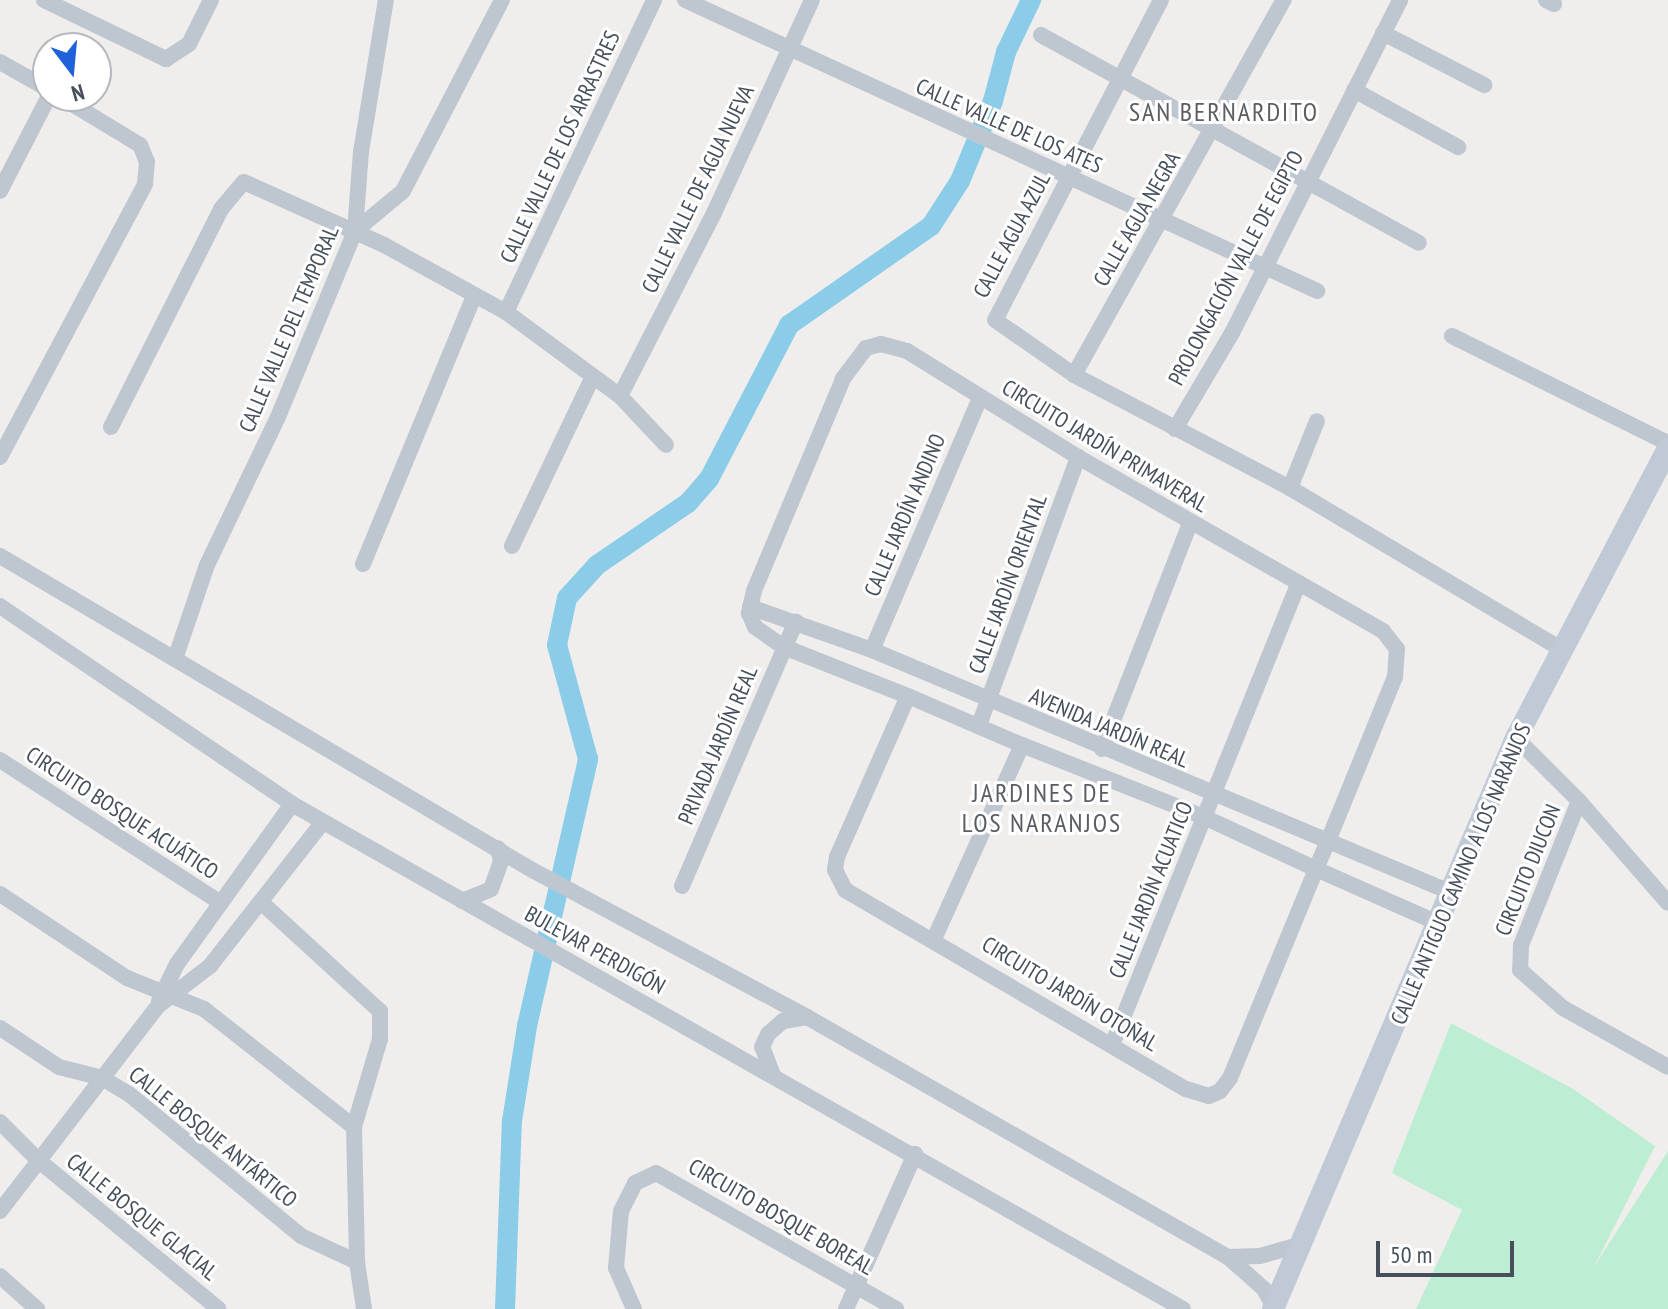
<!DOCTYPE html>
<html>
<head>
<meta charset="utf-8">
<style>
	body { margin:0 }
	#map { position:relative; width:1668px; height:1309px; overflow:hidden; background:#f0eeed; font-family:"PT Sans Narrow",sans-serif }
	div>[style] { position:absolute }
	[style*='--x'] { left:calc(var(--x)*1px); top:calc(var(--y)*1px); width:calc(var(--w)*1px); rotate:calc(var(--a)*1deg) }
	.green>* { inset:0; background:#bdedd3 }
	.canal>* { height:20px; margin:-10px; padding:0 10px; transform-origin:10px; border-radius:10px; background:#8bcde8 }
	.street>* { height:16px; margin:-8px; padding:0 8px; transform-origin:8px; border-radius:8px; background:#bec7cf }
	.secondary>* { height:22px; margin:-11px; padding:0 11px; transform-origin:11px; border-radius:11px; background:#c0c9d6 }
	span { translate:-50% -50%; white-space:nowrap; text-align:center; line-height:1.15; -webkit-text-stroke:6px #fff; paint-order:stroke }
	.street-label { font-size:22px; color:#464f5a }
	.quarter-label { font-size:26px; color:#5a5d62; letter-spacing:2px }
	.north { position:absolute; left:32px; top:32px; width:80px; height:80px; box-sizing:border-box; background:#fff; border:2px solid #b5b9bd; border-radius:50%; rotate:164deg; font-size:22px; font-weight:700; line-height:32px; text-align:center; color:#464f5a }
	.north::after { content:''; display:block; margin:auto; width:28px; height:36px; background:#1f61d9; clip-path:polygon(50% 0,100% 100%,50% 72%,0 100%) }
	.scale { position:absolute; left:1376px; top:1241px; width:138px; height:36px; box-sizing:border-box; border:4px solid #464f5a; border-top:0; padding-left:10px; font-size:24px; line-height:28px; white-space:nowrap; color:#464f5a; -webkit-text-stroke:6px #fff; paint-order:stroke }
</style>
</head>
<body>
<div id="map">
	<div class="green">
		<i style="clip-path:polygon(1451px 1023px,1573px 1089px,1655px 1146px,1594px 1267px,1668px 1151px,1668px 1309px,1416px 1309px,1462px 1210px,1392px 1173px)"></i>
	</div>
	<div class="canal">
		<i style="--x:505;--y:1309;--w:188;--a:-87.9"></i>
		<i style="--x:512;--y:1121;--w:96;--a:-81"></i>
		<i style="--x:527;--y:1026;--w:274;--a:-77.1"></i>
		<i style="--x:588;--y:759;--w:118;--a:-105.2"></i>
		<i style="--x:557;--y:645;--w:48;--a:-78"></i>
		<i style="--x:567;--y:598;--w:45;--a:-47.7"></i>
		<i style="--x:597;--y:565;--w:110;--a:-34.3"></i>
		<i style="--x:688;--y:503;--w:32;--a:-49"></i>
		<i style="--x:709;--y:479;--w:174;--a:-62.5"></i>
		<i style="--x:789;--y:325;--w:173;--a:-34.9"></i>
		<i style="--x:931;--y:226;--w:54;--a:-57.2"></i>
		<i style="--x:960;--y:181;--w:87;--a:-67.6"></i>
		<i style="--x:993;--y:101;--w:51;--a:-75.1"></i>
		<i style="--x:1006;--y:52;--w:58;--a:-64.3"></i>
	</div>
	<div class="street">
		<i style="--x:44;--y:0;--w:136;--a:25.8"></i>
		<i style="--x:166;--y:59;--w:27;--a:-33"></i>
		<i style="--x:189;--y:44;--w:49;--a:-63.4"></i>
		<i style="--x:685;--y:0;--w:696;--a:24.72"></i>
		<i style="--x:1161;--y:0;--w:360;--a:117.4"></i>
		<i style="--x:995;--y:320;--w:96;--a:34.8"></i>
		<i style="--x:1074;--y:375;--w:244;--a:27.6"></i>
		<i style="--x:1290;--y:488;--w:315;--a:30.7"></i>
		<i style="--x:1546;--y:0;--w:9;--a:27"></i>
		<i style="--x:1383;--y:33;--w:114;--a:27.2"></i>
		<i style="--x:1041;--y:35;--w:431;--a:28.8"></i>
		<i style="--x:0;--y:62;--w:55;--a:29.4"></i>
		<i style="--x:1354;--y:90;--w:119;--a:28.7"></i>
		<i style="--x:0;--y:191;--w:107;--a:-62.7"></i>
		<i style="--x:355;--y:231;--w:62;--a:-39.8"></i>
		<i style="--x:403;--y:191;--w:215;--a:-62.6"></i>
		<i style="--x:506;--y:312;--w:345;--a:-64.6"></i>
		<i style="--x:1452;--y:336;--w:241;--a:26.4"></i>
		<i style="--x:1074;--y:375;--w:430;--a:-60.8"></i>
		<i style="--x:620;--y:396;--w:206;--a:-62.8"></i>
		<i style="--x:714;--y:213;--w:234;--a:-65.3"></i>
		<i style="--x:111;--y:427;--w:244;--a:-63.2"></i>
		<i style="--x:221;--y:209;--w:35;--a:-50"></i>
		<i style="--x:244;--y:182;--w:154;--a:24.2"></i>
		<i style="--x:384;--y:245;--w:139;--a:28.8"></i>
		<i style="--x:506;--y:312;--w:142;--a:36.4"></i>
		<i style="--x:620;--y:396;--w:67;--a:46.8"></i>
		<i style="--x:1175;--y:429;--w:112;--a:-59.3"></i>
		<i style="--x:1232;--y:333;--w:373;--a:-63.2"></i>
		<i style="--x:0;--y:457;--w:309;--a:-62"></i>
		<i style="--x:145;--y:184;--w:22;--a:-85"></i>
		<i style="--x:147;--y:162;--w:18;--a:-112"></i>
		<i style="--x:140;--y:145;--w:95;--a:-148.8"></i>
		<i style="--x:1290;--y:488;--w:72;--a:-68.1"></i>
		<i style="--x:512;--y:546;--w:186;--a:-64.5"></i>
		<i style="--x:0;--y:556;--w:620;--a:30.54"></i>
		<i style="--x:534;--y:871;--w:310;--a:28.1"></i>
		<i style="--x:807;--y:1017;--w:485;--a:29.7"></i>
		<i style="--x:1228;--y:1257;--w:32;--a:-2"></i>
		<i style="--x:1260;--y:1256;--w:44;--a:-15.9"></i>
		<i style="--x:363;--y:564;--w:290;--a:-67.5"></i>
		<i style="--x:0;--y:606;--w:353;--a:34.1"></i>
		<i style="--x:292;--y:804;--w:1024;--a:29.54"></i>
		<i style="--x:750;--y:607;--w:129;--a:19.4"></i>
		<i style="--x:872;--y:650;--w:627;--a:22.72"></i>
		<i style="--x:872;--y:650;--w:274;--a:-66.8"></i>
		<i style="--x:175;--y:659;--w:99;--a:-71.2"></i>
		<i style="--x:207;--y:565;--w:164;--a:-64.4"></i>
		<i style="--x:278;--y:417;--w:201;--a:-67.5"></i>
		<i style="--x:355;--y:231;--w:79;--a:-85.7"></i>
		<i style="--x:361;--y:152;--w:154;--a:-80.7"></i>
		<i style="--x:908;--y:696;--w:176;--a:113.8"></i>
		<i style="--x:837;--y:857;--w:13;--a:99"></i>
		<i style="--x:835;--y:870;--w:22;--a:63"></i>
		<i style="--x:845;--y:890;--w:395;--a:30.3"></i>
		<i style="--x:1186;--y:1089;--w:24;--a:17"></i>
		<i style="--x:1209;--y:1096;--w:12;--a:-24"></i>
		<i style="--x:1220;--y:1091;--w:16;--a:-52"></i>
		<i style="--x:1230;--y:1078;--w:226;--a:-67.6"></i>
		<i style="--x:1316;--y:869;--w:30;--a:-67"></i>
		<i style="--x:1328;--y:841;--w:177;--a:-67.8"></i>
		<i style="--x:1395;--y:677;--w:28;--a:-86"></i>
		<i style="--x:1397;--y:649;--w:23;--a:-128"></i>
		<i style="--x:1383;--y:631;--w:351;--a:-150.3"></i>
		<i style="--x:1078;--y:457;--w:201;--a:-148.2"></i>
		<i style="--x:907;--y:351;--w:27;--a:-165"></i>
		<i style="--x:881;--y:344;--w:16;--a:165"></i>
		<i style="--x:866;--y:348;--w:39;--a:127"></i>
		<i style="--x:843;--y:379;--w:230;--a:112.8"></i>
		<i style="--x:754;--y:591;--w:23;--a:103"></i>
		<i style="--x:749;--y:613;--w:15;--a:67"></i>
		<i style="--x:755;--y:627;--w:35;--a:35"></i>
		<i style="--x:784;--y:647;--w:133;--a:21.6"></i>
		<i style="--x:908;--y:696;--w:124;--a:23.3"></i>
		<i style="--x:1022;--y:745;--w:196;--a:21.6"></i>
		<i style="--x:1204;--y:817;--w:123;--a:24.9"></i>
		<i style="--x:1316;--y:869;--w:133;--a:23.9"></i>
		<i style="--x:979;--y:725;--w:286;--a:-69.7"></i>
		<i style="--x:1516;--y:738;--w:89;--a:45"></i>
		<i style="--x:1579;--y:801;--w:135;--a:48.9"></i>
		<i style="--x:1102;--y:749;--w:243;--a:-68.7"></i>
		<i style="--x:0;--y:760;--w:263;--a:32.9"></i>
		<i style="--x:1579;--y:801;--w:155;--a:111.9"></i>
		<i style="--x:1521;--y:945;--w:25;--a:92"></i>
		<i style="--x:1520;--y:970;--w:57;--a:41.5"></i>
		<i style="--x:1563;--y:1008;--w:120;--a:29.3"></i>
		<i style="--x:682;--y:886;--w:288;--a:-66.7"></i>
		<i style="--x:0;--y:894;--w:152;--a:33.5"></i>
		<i style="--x:127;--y:978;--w:83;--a:21.9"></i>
		<i style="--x:204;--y:1009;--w:191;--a:38.2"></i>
		<i style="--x:462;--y:901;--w:31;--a:-22"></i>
		<i style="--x:491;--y:889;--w:30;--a:-70"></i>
		<i style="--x:501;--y:861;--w:13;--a:-103"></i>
		<i style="--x:262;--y:903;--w:160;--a:42.5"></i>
		<i style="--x:380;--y:1011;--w:28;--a:90"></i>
		<i style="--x:380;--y:1039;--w:92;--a:106.5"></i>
		<i style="--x:354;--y:1127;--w:135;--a:88.7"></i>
		<i style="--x:357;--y:1262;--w:48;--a:81.5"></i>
		<i style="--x:934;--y:939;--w:213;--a:-65.6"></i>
		<i style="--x:159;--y:1001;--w:41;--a:-64.1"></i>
		<i style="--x:177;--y:964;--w:197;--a:-54.3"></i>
		<i style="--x:0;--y:1028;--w:71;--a:33.5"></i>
		<i style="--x:59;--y:1067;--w:44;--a:14.3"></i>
		<i style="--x:102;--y:1078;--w:31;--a:31"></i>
		<i style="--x:129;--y:1094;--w:223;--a:39.5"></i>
		<i style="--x:301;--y:1236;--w:62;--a:24.9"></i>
		<i style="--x:1112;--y:1045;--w:496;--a:-68"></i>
		<i style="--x:773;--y:1075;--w:30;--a:-111"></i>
		<i style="--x:762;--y:1047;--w:14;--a:-65"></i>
		<i style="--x:768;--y:1034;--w:20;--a:-41"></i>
		<i style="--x:783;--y:1021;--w:24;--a:-9"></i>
		<i style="--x:0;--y:1122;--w:54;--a:45"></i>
		<i style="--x:38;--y:1160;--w:234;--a:39.5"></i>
		<i style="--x:0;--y:1211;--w:259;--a:-52.4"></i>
		<i style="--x:158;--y:1006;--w:66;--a:-37.6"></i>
		<i style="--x:210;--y:966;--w:183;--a:-51.9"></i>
		<i style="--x:1228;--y:1257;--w:48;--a:41.6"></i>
		<i style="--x:1264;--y:1289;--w:21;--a:61"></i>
		<i style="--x:0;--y:1276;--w:50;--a:41.7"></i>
		<i style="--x:634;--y:1309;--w:45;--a:-113.7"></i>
		<i style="--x:616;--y:1268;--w:57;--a:-85"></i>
		<i style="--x:621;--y:1211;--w:31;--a:-63"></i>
		<i style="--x:635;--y:1183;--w:23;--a:-25"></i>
		<i style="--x:656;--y:1173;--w:276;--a:29.5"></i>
		<i style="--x:846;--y:1309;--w:170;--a:-66"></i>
	</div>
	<div class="secondary">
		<i style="--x:1273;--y:1309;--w:621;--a:-66.95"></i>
		<i style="--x:1516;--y:738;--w:327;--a:-62.3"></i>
	</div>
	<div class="street-label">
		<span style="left:1009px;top:126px;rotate:24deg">CALLE VALLE DE LOS ATES</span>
		<span style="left:560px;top:147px;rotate:-65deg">CALLE VALLE DE LOS ARRASTRES</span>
		<span style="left:698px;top:189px;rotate:-64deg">CALLE VALLE DE AGUA NUEVA</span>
		<span style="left:1137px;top:219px;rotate:-60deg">CALLE AGUA NEGRA</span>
		<span style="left:1012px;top:235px;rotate:-62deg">CALLE AGUA AZUL</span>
		<span style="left:1236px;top:268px;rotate:-62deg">PROLONGACIÓN VALLE DE EGIPTO</span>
		<span style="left:289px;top:329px;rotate:-67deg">CALLE VALLE DEL TEMPORAL</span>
		<span style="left:1105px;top:446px;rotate:31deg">CIRCUITO JARDÍN PRIMAVERAL</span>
		<span style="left:905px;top:515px;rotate:-67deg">CALLE JARDÍN ANDINO</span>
		<span style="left:1008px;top:584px;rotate:-70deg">CALLE JARDÍN ORIENTAL</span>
		<span style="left:1109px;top:728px;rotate:23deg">AVENIDA JARDÍN REAL</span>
		<span style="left:718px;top:745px;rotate:-67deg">PRIVADA JARDÍN REAL</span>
		<span style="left:122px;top:813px;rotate:33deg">CIRCUITO BOSQUE ACUÁTICO</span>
		<span style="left:1528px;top:870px;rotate:-68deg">CIRCUITO DIUCON</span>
		<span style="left:1461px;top:874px;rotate:-67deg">CALLE ANTIGUO CAMINO A LOS NARANJOS</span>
		<span style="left:1151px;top:890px;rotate:-68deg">CALLE JARDÍN ACUATICO</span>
		<span style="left:595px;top:950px;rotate:29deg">BULEVAR PERDIGÓN</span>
		<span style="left:1070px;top:994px;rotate:31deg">CIRCUITO JARDÍN OTOÑAL</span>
		<span style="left:213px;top:1137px;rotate:39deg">CALLE BOSQUE ANTÁRTICO</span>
		<span style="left:142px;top:1217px;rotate:39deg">CALLE BOSQUE GLACIAL</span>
		<span style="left:781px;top:1217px;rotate:30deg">CIRCUITO BOSQUE BOREAL</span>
	</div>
	<div class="quarter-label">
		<span style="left:1224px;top:112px">SAN BERNARDITO</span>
		<span style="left:1042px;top:808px">JARDINES DE<br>LOS NARANJOS</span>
	</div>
	<div class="north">N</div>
	<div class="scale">50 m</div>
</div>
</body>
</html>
